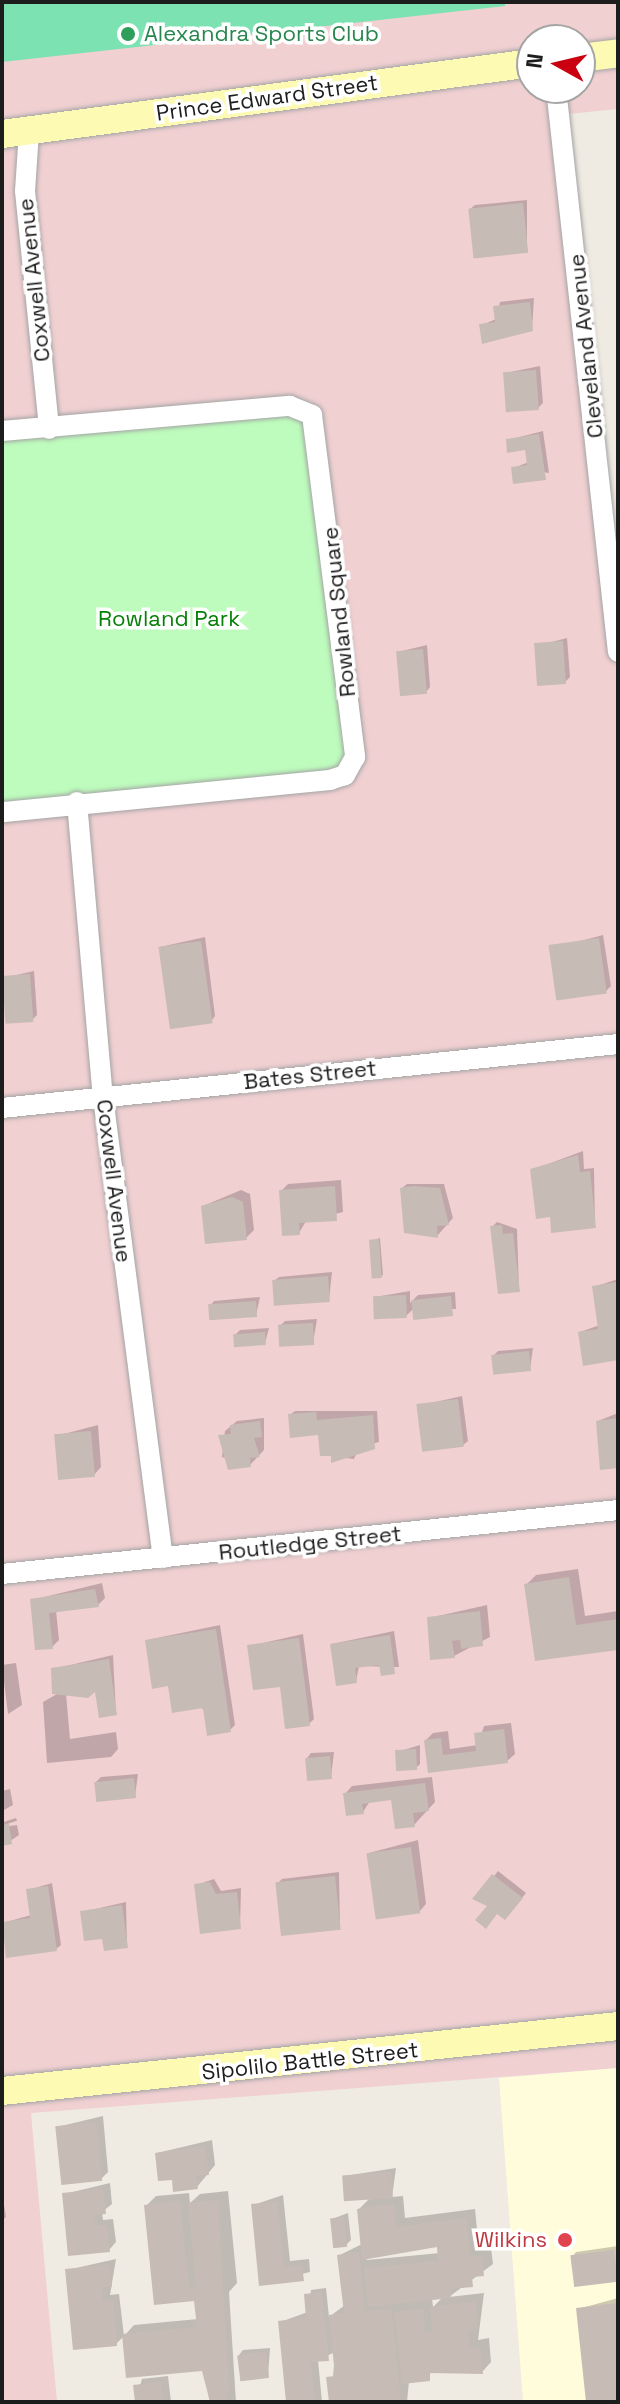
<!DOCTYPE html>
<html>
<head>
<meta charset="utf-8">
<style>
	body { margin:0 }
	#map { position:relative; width:620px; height:2404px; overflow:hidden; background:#efeae2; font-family:"Space Grotesk",sans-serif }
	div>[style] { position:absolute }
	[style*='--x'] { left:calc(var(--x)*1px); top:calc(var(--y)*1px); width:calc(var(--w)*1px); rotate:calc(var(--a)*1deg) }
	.commercial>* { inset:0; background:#f1d0d2 }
	.education>* { inset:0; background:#fffcdb }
	.park>* { inset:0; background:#bdfcbc }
	.pitch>* { inset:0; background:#7ce2b2 }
	.shadow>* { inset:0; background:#0003; transform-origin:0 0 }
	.building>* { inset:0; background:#c7bbb5; transform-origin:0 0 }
	.roads { filter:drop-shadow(0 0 2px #a4a4a4) drop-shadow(0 0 2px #a4a4a4) }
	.minor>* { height:20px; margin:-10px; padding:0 10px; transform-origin:10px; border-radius:10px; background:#fff }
	.secondary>* { height:28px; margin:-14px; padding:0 14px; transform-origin:14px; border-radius:14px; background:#fcfab3 }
	.dots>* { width:22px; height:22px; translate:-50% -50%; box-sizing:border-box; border:4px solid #fff; border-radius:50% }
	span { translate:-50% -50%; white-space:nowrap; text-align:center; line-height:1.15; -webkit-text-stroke:7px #fff; paint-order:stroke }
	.leisure-label { font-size:22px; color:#27864d }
	.left { translate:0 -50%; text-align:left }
	.street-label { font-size:22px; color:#1d1d1d }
	.park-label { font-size:22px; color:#068006 }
	.health-label { font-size:22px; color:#be3a42 }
	.right { translate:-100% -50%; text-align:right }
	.frame { position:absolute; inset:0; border:4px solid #1d1d1d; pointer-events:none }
	.north { position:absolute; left:516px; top:24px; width:80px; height:80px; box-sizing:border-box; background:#fff; border:2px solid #a5a5a5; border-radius:50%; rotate:278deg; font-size:22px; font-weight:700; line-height:32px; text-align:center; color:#1d1d1d }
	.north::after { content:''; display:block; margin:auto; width:28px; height:36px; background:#ca0011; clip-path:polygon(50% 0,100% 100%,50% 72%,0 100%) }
</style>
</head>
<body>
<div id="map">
	<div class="commercial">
		<i style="clip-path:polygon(evenodd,2px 2px,618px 2px,618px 109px,568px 114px,618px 641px,618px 2068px,31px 2113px,57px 2402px,2px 2402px,2px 2px,532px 40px,580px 40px,580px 88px,532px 88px,532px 40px)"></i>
	</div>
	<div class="education">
		<i style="clip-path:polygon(618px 2068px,618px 2402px,523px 2402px,499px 2078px)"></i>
	</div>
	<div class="park">
		<i style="clip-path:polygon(313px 409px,354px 771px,2px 810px,2px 429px)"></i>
	</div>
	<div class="pitch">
		<i style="clip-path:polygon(2px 2px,505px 2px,505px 6px,2px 62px)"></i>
	</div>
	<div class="shadow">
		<i style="clip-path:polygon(527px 200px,527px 251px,470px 209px,475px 205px)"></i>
		<i style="clip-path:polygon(534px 298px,532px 329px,482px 325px,496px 319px,500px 302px)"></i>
		<i style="clip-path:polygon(540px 366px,543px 403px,538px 408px,505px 373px)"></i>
		<i style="clip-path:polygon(543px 431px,549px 473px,513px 468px,529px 462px,526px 448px,508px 440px)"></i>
		<i style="clip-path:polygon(567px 638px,570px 677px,565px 682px,536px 646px)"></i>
		<i style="clip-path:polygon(427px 645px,430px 687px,426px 692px,398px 652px)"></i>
		<i style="clip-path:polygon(603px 935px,611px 986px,606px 991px,551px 949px)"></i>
		<i style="clip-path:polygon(205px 937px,215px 1016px,211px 1021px,160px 947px)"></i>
		<i style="clip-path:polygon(34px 971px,37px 1015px,32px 1020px,3px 978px)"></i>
		<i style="clip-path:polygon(583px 1151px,584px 1169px,594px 1168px,595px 1226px,551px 1215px,532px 1170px)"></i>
		<i style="clip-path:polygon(341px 1180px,343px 1212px,306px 1221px,299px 1233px,281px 1191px,288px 1184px)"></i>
		<i style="clip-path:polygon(407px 1184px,444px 1184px,453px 1218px,437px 1236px,402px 1188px)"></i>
		<i style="clip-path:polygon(241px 1190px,250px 1194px,254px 1230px,246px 1238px,203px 1206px)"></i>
		<i style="clip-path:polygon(497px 1222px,517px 1229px,519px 1290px,492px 1227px)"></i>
		<i style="clip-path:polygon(380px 1238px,383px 1275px,381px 1276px,371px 1241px)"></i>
		<i style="clip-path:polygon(332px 1272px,329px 1300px,274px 1281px,279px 1277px)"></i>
		<i style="clip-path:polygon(618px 1279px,618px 1358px,580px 1332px,600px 1325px,594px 1287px)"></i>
		<i style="clip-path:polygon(410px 1291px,410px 1303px,418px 1295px,455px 1292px,456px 1309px,414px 1308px,406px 1316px,375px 1297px)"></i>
		<i style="clip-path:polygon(260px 1297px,256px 1315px,210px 1306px,214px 1301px)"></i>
		<i style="clip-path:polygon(317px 1319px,313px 1343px,280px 1326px,285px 1321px)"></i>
		<i style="clip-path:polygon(269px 1328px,265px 1343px,235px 1335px,240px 1330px)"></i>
		<i style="clip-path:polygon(533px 1348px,530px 1369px,494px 1355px,498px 1351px)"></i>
		<i style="clip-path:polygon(462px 1396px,468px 1441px,463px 1445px,418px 1406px)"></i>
		<i style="clip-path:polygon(295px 1411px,377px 1411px,379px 1442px,358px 1448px,354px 1459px,322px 1455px,320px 1433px,290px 1415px)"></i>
		<i style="clip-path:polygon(618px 1413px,618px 1466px,598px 1421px)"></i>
		<i style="clip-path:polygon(264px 1418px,264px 1450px,250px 1465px,222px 1457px,225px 1431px,237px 1421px)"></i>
		<i style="clip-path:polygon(98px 1425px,101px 1467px,94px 1475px,56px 1436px)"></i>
		<i style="clip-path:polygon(578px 1569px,585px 1616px,618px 1611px,618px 1648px,537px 1659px,526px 1585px,536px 1575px)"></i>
		<i style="clip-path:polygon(102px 1583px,105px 1598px,98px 1605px,56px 1610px,59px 1640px,52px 1647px,32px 1600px)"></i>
		<i style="clip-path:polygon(487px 1605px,490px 1637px,454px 1656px,429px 1618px)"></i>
		<i style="clip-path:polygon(220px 1625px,235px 1725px,230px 1730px,170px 1684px,147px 1640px)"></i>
		<i style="clip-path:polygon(394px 1631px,399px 1667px,359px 1666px,356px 1681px,332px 1644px)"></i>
		<i style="clip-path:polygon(303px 1634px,314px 1719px,309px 1724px,249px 1646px)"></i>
		<i style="clip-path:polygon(113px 1655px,116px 1713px,96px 1687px,66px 1694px,70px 1739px,116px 1732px,118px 1749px,111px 1757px,47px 1763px,43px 1702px,57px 1694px,53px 1669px)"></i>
		<i style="clip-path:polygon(16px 1663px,22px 1705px,8px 1714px,2px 1665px)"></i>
		<i style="clip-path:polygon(511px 1723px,515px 1754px,507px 1761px,430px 1771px,426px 1740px,433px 1733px,448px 1731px,450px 1749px,478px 1745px,484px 1726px)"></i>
		<i style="clip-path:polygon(420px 1745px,420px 1764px,416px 1768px,397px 1752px)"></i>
		<i style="clip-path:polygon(334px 1752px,331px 1777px,307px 1758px,311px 1753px)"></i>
		<i style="clip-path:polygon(138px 1774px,135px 1796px,96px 1782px,101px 1777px)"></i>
		<i style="clip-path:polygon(432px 1777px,435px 1802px,414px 1825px,393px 1798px,370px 1801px,363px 1812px,345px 1794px,352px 1786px)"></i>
		<i style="clip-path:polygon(10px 1789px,13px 1805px,2px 1811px,2px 1791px)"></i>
		<i style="left:16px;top:1818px;width:3px;height:14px;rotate:72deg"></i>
		<i style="clip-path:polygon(17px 1825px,19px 1835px,4px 1845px,2px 1880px,2px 1827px)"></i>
		<i style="clip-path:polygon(418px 1840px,426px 1904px,419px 1912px,369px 1853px)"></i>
		<i style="clip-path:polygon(498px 1871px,526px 1893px,509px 1913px,476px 1899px)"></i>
		<i style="clip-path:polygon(339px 1872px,340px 1928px,277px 1884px,282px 1879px)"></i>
		<i style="clip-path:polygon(214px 1879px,221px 1891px,241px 1888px,240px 1928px,196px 1885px)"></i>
		<i style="clip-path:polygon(52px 1883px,61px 1945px,56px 1949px,3px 1923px,31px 1915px,28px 1890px)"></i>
		<i style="clip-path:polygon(126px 1902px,127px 1946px,104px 1937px,82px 1912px)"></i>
		<i style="clip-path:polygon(103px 2116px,108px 2172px,101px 2179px,57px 2127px)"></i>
		<i style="clip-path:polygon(212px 2140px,215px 2165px,197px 2187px,173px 2177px,157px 2153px)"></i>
		<i style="clip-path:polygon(evenodd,396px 2168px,392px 2197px,403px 2196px,405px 2218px,475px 2209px,479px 2249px,491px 2248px,493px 2264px,449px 2297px,484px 2293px,478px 2340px,489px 2338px,491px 2362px,482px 2372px,437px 2371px,409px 2381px,407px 2402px,331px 2402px,335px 2352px,318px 2360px,322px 2402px,288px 2402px,280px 2322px,308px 2312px,311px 2290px,326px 2288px,329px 2317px,345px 2305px,340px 2255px,362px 2244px,359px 2209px,370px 2198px,344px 2176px,396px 2168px,439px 2244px,440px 2253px,367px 2260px,366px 2257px,439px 2244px,396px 2168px,443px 2297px,433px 2307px,432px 2298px,443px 2297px)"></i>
		<i style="clip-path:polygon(110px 2183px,112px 2204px,102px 2212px,103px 2220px,113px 2219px,116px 2242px,109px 2250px,64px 2194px)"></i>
		<i style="clip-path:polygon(228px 2191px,237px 2283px,229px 2292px,236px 2402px,210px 2402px,203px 2368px,124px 2336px,116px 2344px,67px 2270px,116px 2259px,110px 2295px,119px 2294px,124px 2336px,134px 2325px,198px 2319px,196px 2298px,156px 2302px,146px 2206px,156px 2196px,189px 2193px,190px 2203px,200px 2194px)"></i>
		<i style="clip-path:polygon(2px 2193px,6px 2217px,2px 2221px)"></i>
		<i style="clip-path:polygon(283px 2195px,290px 2261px,309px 2259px,310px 2272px,261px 2284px,253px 2205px)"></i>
		<i style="clip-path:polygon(348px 2213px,351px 2240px,346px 2245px,332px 2219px)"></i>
		<i style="clip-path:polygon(618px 2246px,617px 2280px,572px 2257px,576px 2252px)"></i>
		<i style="clip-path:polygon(618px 2298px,618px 2401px,589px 2402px,578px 2309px)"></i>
		<i style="clip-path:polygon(270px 2348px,268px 2376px,239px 2355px,243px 2350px)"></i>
		<i style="clip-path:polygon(168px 2376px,171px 2402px,135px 2402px,142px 2379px)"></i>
	</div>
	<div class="building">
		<i style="left:523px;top:203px;width:50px;height:55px;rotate:84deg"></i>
		<i style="clip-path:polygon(530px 302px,533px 331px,482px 344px,479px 324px,495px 322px,493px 306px)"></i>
		<i style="left:536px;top:370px;width:40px;height:33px;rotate:86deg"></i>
		<i style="clip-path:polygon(539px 434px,546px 480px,513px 484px,511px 467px,527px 465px,525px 450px,507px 453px,506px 439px)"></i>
		<i style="left:563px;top:641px;width:43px;height:29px;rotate:86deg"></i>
		<i style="left:423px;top:649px;width:45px;height:27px;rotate:85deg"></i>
		<i style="left:599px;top:938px;width:56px;height:51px;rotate:82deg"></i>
		<i style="left:201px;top:941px;width:83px;height:43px;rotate:82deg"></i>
		<i style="left:30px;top:974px;width:48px;height:28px;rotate:86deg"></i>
		<i style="clip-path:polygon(578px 1155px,580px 1172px,590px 1171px,596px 1228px,551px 1233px,550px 1217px,536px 1219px,530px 1169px)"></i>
		<i style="clip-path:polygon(335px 1186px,337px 1221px,299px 1223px,300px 1235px,282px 1236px,279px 1190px)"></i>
		<i style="clip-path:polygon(413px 1186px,440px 1188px,449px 1225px,437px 1226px,438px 1238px,404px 1233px,400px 1188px)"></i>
		<i style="clip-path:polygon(232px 1197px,243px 1202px,247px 1240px,205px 1244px,201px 1206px)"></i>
		<i style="clip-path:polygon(502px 1225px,503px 1234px,513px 1233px,520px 1292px,498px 1294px,490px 1226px)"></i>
		<i style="left:379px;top:1239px;width:39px;height:10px;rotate:86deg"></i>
		<i style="left:328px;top:1276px;width:26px;height:56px;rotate:86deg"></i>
		<i style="clip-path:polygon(618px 1282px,618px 1360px,583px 1366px,578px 1332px,598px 1329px,592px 1286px)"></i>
		<i style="left:406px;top:1295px;width:23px;height:33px;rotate:88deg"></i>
		<i style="left:451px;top:1296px;width:20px;height:40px;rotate:84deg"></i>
		<i style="left:256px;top:1301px;width:16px;height:48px;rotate:86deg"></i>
		<i style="left:313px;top:1323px;width:22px;height:35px;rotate:87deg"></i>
		<i style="left:265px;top:1332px;width:13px;height:32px;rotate:86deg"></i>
		<i style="left:529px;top:1351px;width:20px;height:38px;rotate:84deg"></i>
		<i style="left:458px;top:1399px;width:48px;height:42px;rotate:83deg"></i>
		<i style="clip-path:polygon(316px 1412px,317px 1420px,373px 1415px,375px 1449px,331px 1463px,331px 1456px,320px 1456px,318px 1435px,290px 1438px,288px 1414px)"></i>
		<i style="clip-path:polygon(618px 1418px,618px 1468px,600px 1470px,596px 1421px)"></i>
		<i style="clip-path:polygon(260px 1421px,262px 1437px,254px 1438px,260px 1457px,250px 1458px,251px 1467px,228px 1470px,218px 1435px,231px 1434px,230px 1425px)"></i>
		<i style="left:91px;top:1431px;width:46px;height:37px;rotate:85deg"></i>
		<i style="clip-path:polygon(569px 1577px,576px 1625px,618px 1619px,618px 1650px,535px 1661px,524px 1584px)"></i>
		<i style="clip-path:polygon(95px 1589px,99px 1607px,49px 1613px,53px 1649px,35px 1650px,30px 1599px)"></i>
		<i style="clip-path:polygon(480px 1611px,483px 1646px,461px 1649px,460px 1640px,452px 1641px,455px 1658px,430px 1660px,427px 1617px)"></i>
		<i style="clip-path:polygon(216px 1629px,231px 1732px,207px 1736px,203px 1708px,172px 1713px,168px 1686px,152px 1689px,145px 1640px)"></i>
		<i style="clip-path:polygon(390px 1635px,395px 1674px,381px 1676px,379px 1665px,355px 1668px,357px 1683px,336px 1686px,330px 1644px)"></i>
		<i style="clip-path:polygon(299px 1638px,310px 1726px,285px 1729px,280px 1687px,253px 1690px,247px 1645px)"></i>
		<i style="clip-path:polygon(109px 1659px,117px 1715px,99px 1718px,95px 1692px,88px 1698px,52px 1694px,51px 1668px)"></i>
		<i style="clip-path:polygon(504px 1729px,508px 1763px,428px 1773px,424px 1740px,441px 1738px,443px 1755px,476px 1751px,474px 1733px)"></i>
		<i style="left:416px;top:1749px;width:21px;height:21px;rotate:87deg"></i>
		<i style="left:330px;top:1756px;width:23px;height:25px;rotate:85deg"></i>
		<i style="left:134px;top:1778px;width:20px;height:40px;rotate:84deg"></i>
		<i style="clip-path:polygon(425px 1783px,429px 1811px,413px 1813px,415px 1827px,395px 1829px,391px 1800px,362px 1804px,364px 1814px,346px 1816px,343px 1793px)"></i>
		<i style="clip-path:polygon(9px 1824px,12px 1844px,2px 1846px,2px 1825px)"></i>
		<i style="left:411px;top:1847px;width:67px;height:45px;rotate:82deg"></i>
		<i style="clip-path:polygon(492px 1874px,523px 1898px,505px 1920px,497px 1914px,486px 1929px,475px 1920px,487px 1906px,472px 1899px)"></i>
		<i style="left:335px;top:1876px;width:54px;height:60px;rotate:84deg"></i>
		<i style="clip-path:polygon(210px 1882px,216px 1894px,237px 1892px,241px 1929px,200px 1934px,194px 1884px)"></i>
		<i style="clip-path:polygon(48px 1886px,57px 1951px,6px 1958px,2px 1922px,30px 1918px,26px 1889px)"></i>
		<i style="clip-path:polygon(122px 1905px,128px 1948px,104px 1951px,102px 1939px,84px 1941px,80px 1911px)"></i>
		<i style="left:96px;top:2122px;width:59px;height:41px;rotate:84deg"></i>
		<i style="clip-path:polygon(205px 2146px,209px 2175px,196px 2176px,198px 2189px,173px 2192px,172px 2180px,158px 2181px,155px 2153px)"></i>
		<i style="left:391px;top:2172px;width:26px;height:49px;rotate:86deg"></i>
		<i style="clip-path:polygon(103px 2189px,106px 2214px,95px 2215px,96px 2226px,107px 2225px,110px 2252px,68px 2256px,62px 2193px)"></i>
		<i style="clip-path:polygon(218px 2200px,229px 2389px,225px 2402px,210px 2402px,202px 2371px,126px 2378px,122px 2334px,197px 2327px,194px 2301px,154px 2305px,144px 2205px,180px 2201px,189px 2287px,196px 2287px,188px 2203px)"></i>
		<i style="clip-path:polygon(277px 2202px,284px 2267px,302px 2265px,304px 2281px,259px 2286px,251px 2204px)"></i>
		<i style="clip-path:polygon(394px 2204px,396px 2227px,466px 2218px,470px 2257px,482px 2256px,484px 2276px,472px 2277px,473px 2287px,450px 2289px,451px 2298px,368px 2307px,364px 2268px,438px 2261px,437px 2247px,362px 2260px,357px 2209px)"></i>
		<i style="left:344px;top:2217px;width:30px;height:14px;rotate:84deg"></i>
		<i style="left:614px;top:2250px;width:32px;height:44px;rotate:83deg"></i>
		<i style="clip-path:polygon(359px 2252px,365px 2311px,392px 2309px,401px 2402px,329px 2402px,326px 2377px,335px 2376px,329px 2315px,344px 2313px,337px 2255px)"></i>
		<i style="clip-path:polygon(109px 2265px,112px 2287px,102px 2288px,103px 2301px,113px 2300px,117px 2346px,73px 2350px,65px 2269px)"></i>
		<i style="clip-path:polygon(322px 2292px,329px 2361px,311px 2362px,315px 2402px,286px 2402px,278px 2321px,306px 2318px,304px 2294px)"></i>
		<i style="clip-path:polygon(475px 2302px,478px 2328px,468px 2330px,469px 2348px,480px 2347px,483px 2374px,430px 2373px,430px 2381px,402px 2384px,394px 2312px,423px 2309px,425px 2333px,432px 2332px,430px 2307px)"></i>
		<i style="clip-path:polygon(617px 2303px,618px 2402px,586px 2402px,576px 2308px)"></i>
		<i style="left:266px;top:2352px;width:26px;height:29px;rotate:83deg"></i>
		<i style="clip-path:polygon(161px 2382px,163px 2402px,135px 2402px,133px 2385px)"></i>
	</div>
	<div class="roads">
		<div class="minor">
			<i style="--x:556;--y:88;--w:567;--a:83.73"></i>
			<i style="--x:29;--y:131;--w:60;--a:93.8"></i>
			<i style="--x:25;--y:191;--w:239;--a:84.2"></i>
			<i style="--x:2;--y:431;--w:289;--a:-5"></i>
			<i style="--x:290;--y:406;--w:24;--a:22"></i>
			<i style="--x:312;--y:415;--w:345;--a:82.8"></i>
			<i style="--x:355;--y:757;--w:21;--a:119"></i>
			<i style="--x:345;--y:775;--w:16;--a:162"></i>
			<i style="--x:330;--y:780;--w:330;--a:174.4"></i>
			<i style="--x:77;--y:802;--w:296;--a:85"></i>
			<i style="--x:103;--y:1097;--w:465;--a:82.6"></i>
			<i style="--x:2;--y:1108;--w:619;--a:-5.93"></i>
			<i style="--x:2;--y:1574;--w:619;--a:-5.93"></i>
		</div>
		<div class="secondary">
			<i style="--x:580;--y:58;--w:38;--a:-7"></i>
			<i style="--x:2;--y:134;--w:535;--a:-7.63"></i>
			<i style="--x:2;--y:2091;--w:619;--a:-6.02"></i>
		</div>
	</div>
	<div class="dots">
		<i style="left:128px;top:34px;background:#2e9e5b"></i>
		<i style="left:565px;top:2240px;background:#e0444e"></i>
	</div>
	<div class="leisure-label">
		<span class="left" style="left:144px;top:34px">Alexandra Sports Club</span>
	</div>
	<div class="street-label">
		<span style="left:267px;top:98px;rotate:-8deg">Prince Edward Street</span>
		<span style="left:34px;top:280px;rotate:-96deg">Coxwell Avenue</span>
		<span style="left:586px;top:346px;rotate:-96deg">Cleveland Avenue</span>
		<span style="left:339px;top:612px;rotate:-96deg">Rowland Square</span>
		<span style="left:310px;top:1075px;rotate:-6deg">Bates Street</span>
		<span style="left:114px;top:1181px;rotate:83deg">Coxwell Avenue</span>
		<span style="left:310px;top:1543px;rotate:-6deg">Routledge Street</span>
		<span style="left:310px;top:2061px;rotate:-6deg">Sipolilo Battle Street</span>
	</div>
	<div class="park-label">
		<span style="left:169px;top:619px">Rowland Park</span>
	</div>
	<div class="health-label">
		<span class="right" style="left:547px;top:2240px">Wilkins</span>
	</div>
	<div class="frame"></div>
	<div class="north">N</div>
</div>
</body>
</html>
